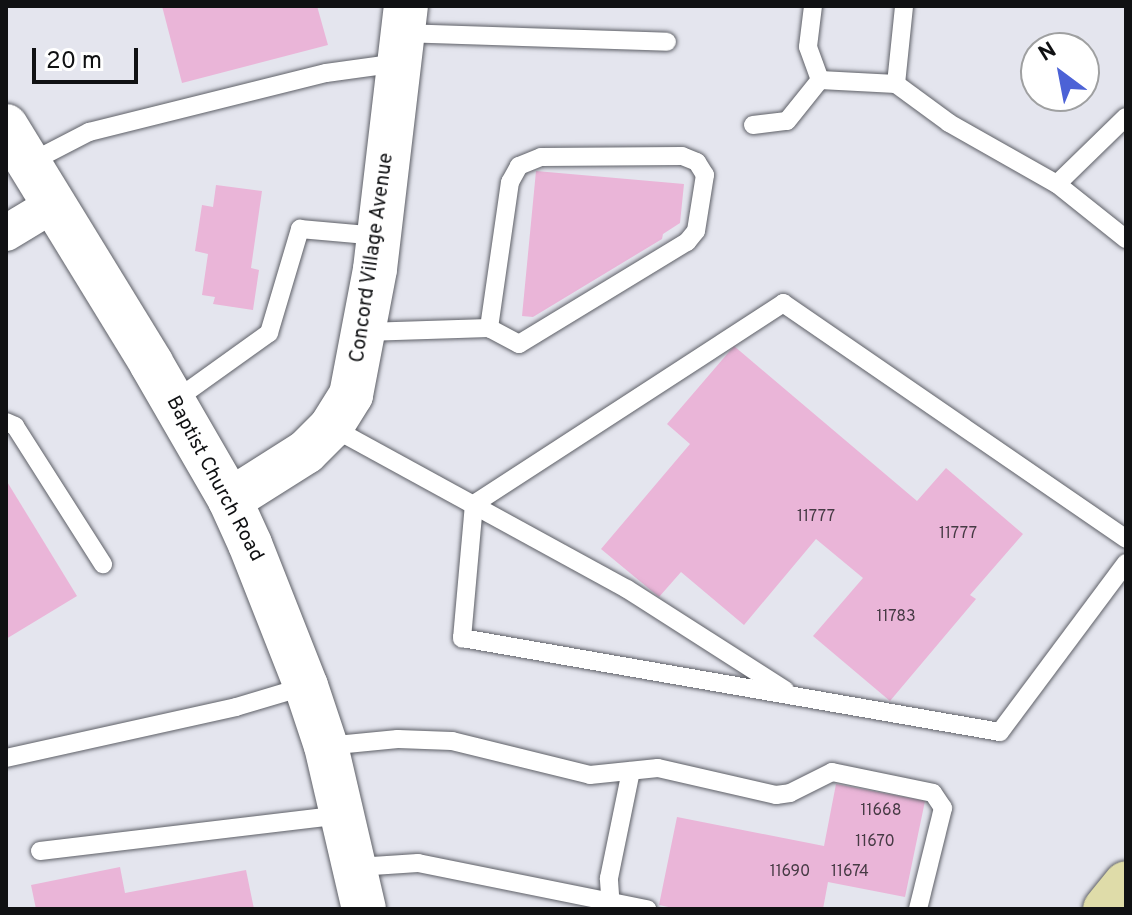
<!DOCTYPE html>
<html>
<head>
<meta charset="utf-8">
<style>
	body { margin:0 }
	#map { position:relative; width:1132px; height:915px; overflow:hidden; background:#e4e5ee; font-family:Overpass,sans-serif }
	div>[style] { position:absolute }
	[style*='--x'] { left:calc(var(--x)*1px); top:calc(var(--y)*1px); width:calc(var(--w)*1px); rotate:calc(var(--a)*1deg) }
	.building>* { inset:0; background:#eab5d8 }
	.roads { filter:drop-shadow(0 0 2px #5e6067) drop-shadow(0 0 2px #5e6067) }
	.lane>* { height:18px; margin:-9px; padding:0 9px; transform-origin:9px; border-radius:9px; background:#fff }
	.street>* { height:36px; margin:-18px; padding:0 18px; transform-origin:18px; border-radius:18px; background:#fff }
	.secondary>* { height:44px; margin:-22px; padding:0 22px; transform-origin:22px; border-radius:22px; background:#fff }
	.primary>* { height:44px; margin:-22px; padding:0 22px; transform-origin:22px; border-radius:22px; background:#dfdca9 }
	span { translate:-50% -50%; white-space:nowrap; text-align:center; line-height:1.15; -webkit-text-stroke:6px #fff; paint-order:stroke }
	.number-label { font-size:16px; color:#463a44 }
	.number-label span { -webkit-text-stroke-width:0 }
	.street-label { font-size:20px; color:#101113 }
	.frame { position:absolute; inset:0; border:8px solid #101113; pointer-events:none }
	.north { position:absolute; left:1020px; top:32px; width:80px; height:80px; box-sizing:border-box; background:#fff; border:2px solid #9fa0a1; border-radius:50%; rotate:328deg; font-size:22px; font-weight:700; line-height:32px; text-align:center; color:#101113 }
	.north::after { content:''; display:block; margin:auto; width:28px; height:36px; background:#4c62d6; clip-path:polygon(50% 0,100% 100%,50% 72%,0 100%) }
	.scale { position:absolute; left:32px; top:48px; width:106px; height:36px; box-sizing:border-box; border:4px solid #101113; border-top:0; padding-left:10px; font-size:24px; line-height:28px; white-space:nowrap; color:#101113; -webkit-text-stroke:6px #fff; paint-order:stroke }
</style>
</head>
<body>
<div id="map">
	<div class="building">
		<i style="clip-path:polygon(162px 6px,317px 6px,328px 45px,182px 83px)"></i>
		<i style="clip-path:polygon(536px 171px,684px 184px,680px 223px,663px 234px,662px 239px,533px 317px,522px 316px)"></i>
		<i style="clip-path:polygon(216px 185px,262px 191px,251px 268px,259px 270px,253px 310px,213px 304px,215px 297px,202px 295px,208px 254px,195px 251px,202px 205px,213px 207px)"></i>
		<i style="clip-path:polygon(734px 346px,917px 501px,946px 468px,1023px 534px,970px 595px,976px 599px,890px 701px,813px 636px,863px 578px,816px 539px,744px 625px,681px 572px,659px 597px,601px 549px,690px 444px,667px 424px)"></i>
		<i style="clip-path:polygon(6px 480px,77px 596px,6px 639px)"></i>
		<i style="clip-path:polygon(836px 784px,925px 801px,905px 897px,828px 882px,823px 909px,678px 909px,659px 905px,677px 817px,824px 846px)"></i>
		<i style="clip-path:polygon(120px 867px,125px 893px,246px 870px,254px 909px,36px 909px,31px 885px)"></i>
	</div>
	<div class="roads">
		<div class="lane">
			<i style="--x:813;--y:6;--w:41;--a:97"></i>
			<i style="--x:808;--y:47;--w:35;--a:70"></i>
			<i style="--x:820;--y:80;--w:76;--a:3"></i>
			<i style="--x:896;--y:84;--w:66;--a:36.3"></i>
			<i style="--x:949;--y:123;--w:124;--a:29.5"></i>
			<i style="--x:1057;--y:184;--w:88;--a:38.6"></i>
			<i style="--x:402;--y:33;--w:265;--a:1.9"></i>
			<i style="--x:896;--y:84;--w:78;--a:-84.1"></i>
			<i style="--x:753;--y:125;--w:34;--a:-7"></i>
			<i style="--x:787;--y:121;--w:53;--a:-51.2"></i>
			<i style="--x:29;--y:163;--w:68;--a:-27.3"></i>
			<i style="--x:89;--y:132;--w:244;--a:-14"></i>
			<i style="--x:326;--y:73;--w:73;--a:-7.9"></i>
			<i style="--x:1057;--y:184;--w:96;--a:-44.2"></i>
			<i style="--x:365;--y:332;--w:124;--a:-1.8"></i>
			<i style="--x:489;--y:328;--w:34;--a:28"></i>
			<i style="--x:519;--y:344;--w:197;--a:-31.3"></i>
			<i style="--x:687;--y:242;--w:14;--a:-51"></i>
			<i style="--x:696;--y:231;--w:57;--a:-80.9"></i>
			<i style="--x:705;--y:175;--w:15;--a:-122"></i>
			<i style="--x:697;--y:162;--w:16;--a:-158"></i>
			<i style="--x:682;--y:156;--w:141;--a:179.6"></i>
			<i style="--x:541;--y:157;--w:24;--a:158"></i>
			<i style="--x:519;--y:166;--w:18;--a:119"></i>
			<i style="--x:510;--y:182;--w:148;--a:98.2"></i>
			<i style="--x:174;--y:401;--w:117;--a:-35.6"></i>
			<i style="--x:269;--y:333;--w:109;--a:-73.4"></i>
			<i style="--x:300;--y:229;--w:79;--a:5.1"></i>
			<i style="--x:6;--y:422;--w:10;--a:24"></i>
			<i style="--x:15;--y:426;--w:164;--a:57.5"></i>
			<i style="--x:331;--y:427;--w:337;--a:28.7"></i>
			<i style="--x:627;--y:589;--w:188;--a:32.6"></i>
			<i style="--x:474;--y:504;--w:135;--a:95.1"></i>
			<i style="--x:462;--y:638;--w:546;--a:9.91"></i>
			<i style="--x:1000;--y:732;--w:211;--a:-53.3"></i>
			<i style="--x:474;--y:504;--w:369;--a:-33"></i>
			<i style="--x:783;--y:303;--w:416;--a:34.5"></i>
			<i style="--x:326;--y:746;--w:72;--a:-5.6"></i>
			<i style="--x:398;--y:739;--w:54;--a:2.1"></i>
			<i style="--x:452;--y:741;--w:142;--a:13.8"></i>
			<i style="--x:590;--y:775;--w:68;--a:-5.9"></i>
			<i style="--x:658;--y:768;--w:121;--a:12.9"></i>
			<i style="--x:776;--y:795;--w:14;--a:-8"></i>
			<i style="--x:790;--y:793;--w:47;--a:-26.6"></i>
			<i style="--x:832;--y:772;--w:103;--a:11.7"></i>
			<i style="--x:933;--y:793;--w:18;--a:56"></i>
			<i style="--x:943;--y:808;--w:104;--a:103.9"></i>
			<i style="--x:6;--y:758;--w:236;--a:-12.5"></i>
			<i style="--x:236;--y:707;--w:73;--a:-16.7"></i>
			<i style="--x:40;--y:851;--w:304;--a:-6.8"></i>
			<i style="--x:357;--y:867;--w:61;--a:-3.8"></i>
			<i style="--x:418;--y:863;--w:234;--a:11.4"></i>
			<i style="--x:611;--y:909;--w:31;--a:-94"></i>
			<i style="--x:609;--y:878;--w:109;--a:-78.4"></i>
		</div>
		<div class="street">
			<i style="--x:6;--y:233;--w:56;--a:-31.1"></i>
		</div>
		<div class="secondary">
			<i style="--x:6;--y:126;--w:278;--a:58.5"></i>
			<i style="--x:151;--y:363;--w:158;--a:60"></i>
			<i style="--x:230;--y:500;--w:48;--a:65.6"></i>
			<i style="--x:250;--y:544;--w:153;--a:68.5"></i>
			<i style="--x:306;--y:686;--w:63;--a:71.6"></i>
			<i style="--x:326;--y:746;--w:167;--a:76.9"></i>
			<i style="--x:230;--y:500;--w:90;--a:-32.3"></i>
			<i style="--x:306;--y:452;--w:35;--a:-45"></i>
			<i style="--x:331;--y:427;--w:38;--a:-58"></i>
			<i style="--x:351;--y:395;--w:128;--a:-79.2"></i>
			<i style="--x:375;--y:269;--w:265;--a:-83.3"></i>
		</div>
		<div class="primary">
			<i style="--x:1105;--y:909;--w:33;--a:-51"></i>
		</div>
	</div>
	<div class="number-label">
		<span style="left:816px;top:517px">11777</span>
		<span style="left:958px;top:534px">11777</span>
		<span style="left:896px;top:617px">11783</span>
		<span style="left:881px;top:811px">11668</span>
		<span style="left:875px;top:842px">11670</span>
		<span style="left:790px;top:872px">11690</span>
		<span style="left:850px;top:872px">11674</span>
	</div>
	<div class="street-label">
		<span style="left:373px;top:258px;rotate:-82deg">Concord Village Avenue</span>
		<span style="left:214px;top:479px;rotate:62deg">Baptist Church Road</span>
	</div>
	<div class="frame"></div>
	<div class="north">N</div>
	<div class="scale">20 m</div>
</div>
</body>
</html>
